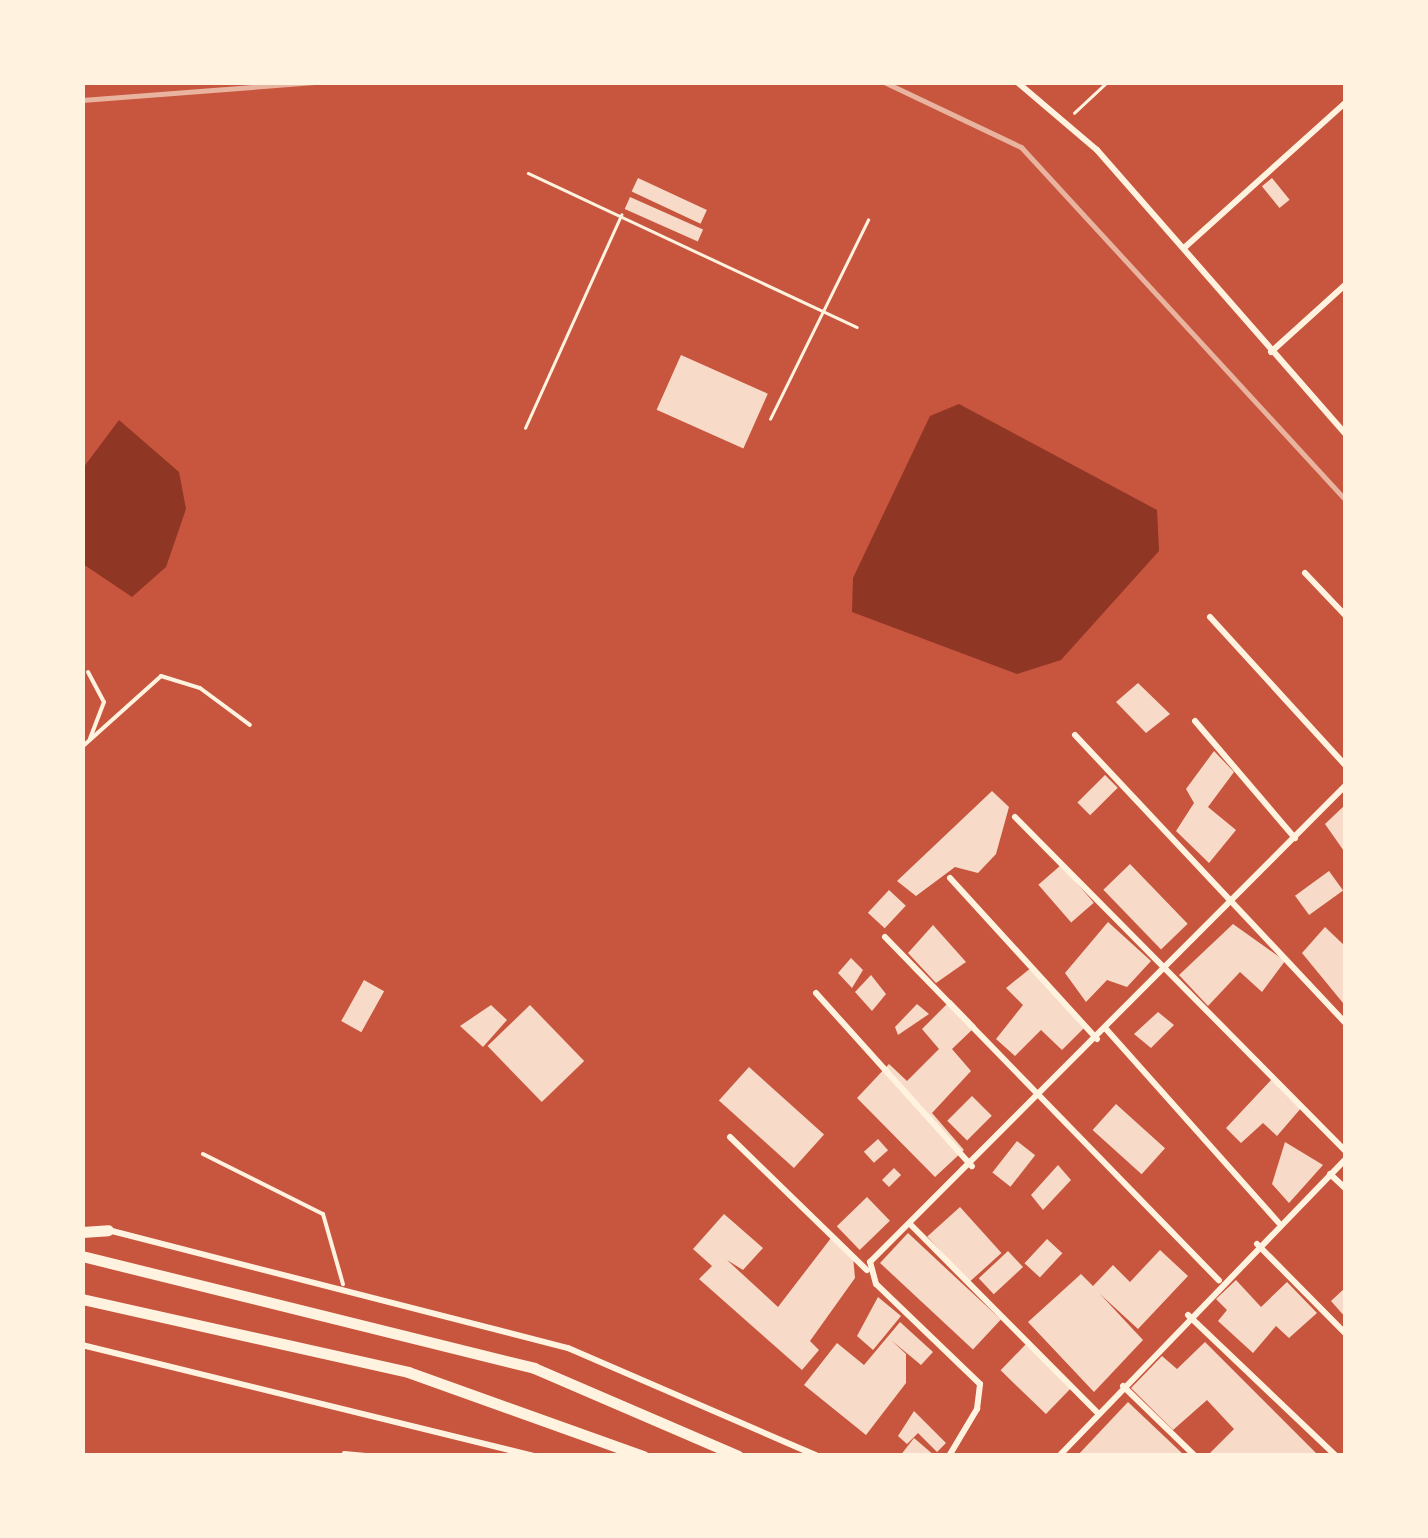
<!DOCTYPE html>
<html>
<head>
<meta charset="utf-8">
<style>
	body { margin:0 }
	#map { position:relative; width:1428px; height:1538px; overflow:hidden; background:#c8553d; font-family:"Exo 2",sans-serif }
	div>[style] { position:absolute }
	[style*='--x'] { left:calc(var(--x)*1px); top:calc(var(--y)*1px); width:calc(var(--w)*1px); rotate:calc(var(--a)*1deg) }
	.water>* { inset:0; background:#8f3625 }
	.building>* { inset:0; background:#f7dbc8; transform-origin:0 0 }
	.path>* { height:2.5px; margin:-1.25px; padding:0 1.25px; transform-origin:1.25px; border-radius:1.25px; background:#fff3e0 }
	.service>* { height:4px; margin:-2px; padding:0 2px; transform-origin:2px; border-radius:2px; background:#fff3e0 }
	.minor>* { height:6px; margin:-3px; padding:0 3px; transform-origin:3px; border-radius:3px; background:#fff3e0 }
	.trunk>* { height:11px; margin:-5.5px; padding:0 5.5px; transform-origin:5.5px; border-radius:5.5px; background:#fff3e0 }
	.rail>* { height:5px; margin:-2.5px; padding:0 2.5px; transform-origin:2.5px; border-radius:2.5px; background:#e9b49f }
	span { translate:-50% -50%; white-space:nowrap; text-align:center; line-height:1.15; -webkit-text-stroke:8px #fff3e0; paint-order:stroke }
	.frame { position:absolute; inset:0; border:85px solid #fff3e0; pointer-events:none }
</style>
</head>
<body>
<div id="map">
	<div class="water">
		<i style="clip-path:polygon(959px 404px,1157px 510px,1159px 551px,1061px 660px,1017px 674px,852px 612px,853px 578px,930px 416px)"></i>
		<i style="clip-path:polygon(119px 420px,179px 472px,186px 509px,166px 567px,132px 597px,83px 564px,83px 468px)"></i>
	</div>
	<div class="building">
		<i style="left:638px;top:178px;width:76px;height:15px;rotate:25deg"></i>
		<i style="left:1272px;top:178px;width:28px;height:13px;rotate:51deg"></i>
		<i style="left:630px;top:197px;width:80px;height:13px;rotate:24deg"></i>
		<i style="left:681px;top:355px;width:95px;height:60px;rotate:24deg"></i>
		<i style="clip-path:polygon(1138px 683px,1170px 714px,1146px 733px,1116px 702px)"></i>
		<i style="clip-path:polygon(1214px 751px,1234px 772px,1208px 807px,1236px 830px,1209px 863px,1176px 831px,1194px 803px,1186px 789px)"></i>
		<i style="left:1105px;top:775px;width:18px;height:39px;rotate:45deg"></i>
		<i style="clip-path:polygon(992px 791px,1009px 807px,996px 854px,978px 873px,955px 867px,916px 896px,897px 881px)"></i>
		<i style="clip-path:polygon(1346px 804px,1346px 854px,1325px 824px)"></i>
		<i style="left:1130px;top:864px;width:83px;height:37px;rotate:46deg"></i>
		<i style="left:1061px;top:865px;width:50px;height:30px;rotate:49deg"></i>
		<i style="left:1329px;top:871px;width:24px;height:42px;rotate:54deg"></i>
		<i style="left:889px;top:890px;width:23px;height:31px;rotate:43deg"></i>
		<i style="clip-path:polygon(1108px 922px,1151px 961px,1127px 987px,1107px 980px,1086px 1002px,1065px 973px)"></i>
		<i style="clip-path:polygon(1233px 924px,1285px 961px,1262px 992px,1240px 972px,1208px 1006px,1179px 975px)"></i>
		<i style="clip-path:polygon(933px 925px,966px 962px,936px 983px,908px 953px)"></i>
		<i style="clip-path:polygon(1325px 927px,1346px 947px,1343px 1003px,1302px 953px)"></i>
		<i style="clip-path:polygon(851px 958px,863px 970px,852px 988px,838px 973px)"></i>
		<i style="clip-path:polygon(1032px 967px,1084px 1028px,1062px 1050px,1041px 1030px,1015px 1056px,996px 1039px,1023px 1005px,1006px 988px)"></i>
		<i style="clip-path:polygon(871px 975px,886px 994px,872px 1011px,855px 992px)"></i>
		<i style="left:364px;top:980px;width:23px;height:47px;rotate:29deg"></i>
		<i style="clip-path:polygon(951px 1000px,976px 1026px,952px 1049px,971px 1071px,932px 1113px,964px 1150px,935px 1177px,857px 1098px,889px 1064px,907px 1081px,939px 1049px,922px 1029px)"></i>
		<i style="clip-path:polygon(917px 1004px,929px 1014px,898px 1035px,895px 1027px)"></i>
		<i style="clip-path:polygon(491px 1005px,507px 1020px,483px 1047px,460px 1026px)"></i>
		<i style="left:530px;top:1005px;width:78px;height:59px;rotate:46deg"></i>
		<i style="clip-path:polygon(1158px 1012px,1174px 1025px,1151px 1048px,1134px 1034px)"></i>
		<i style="left:749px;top:1067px;width:101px;height:45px;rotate:42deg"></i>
		<i style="clip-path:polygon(1272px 1079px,1302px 1107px,1277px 1136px,1263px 1123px,1241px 1143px,1226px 1128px)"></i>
		<i style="left:972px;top:1096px;width:28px;height:35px;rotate:45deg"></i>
		<i style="left:1116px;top:1104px;width:66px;height:35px;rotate:42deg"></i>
		<i style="left:878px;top:1139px;width:15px;height:19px;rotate:48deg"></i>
		<i style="left:1017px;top:1141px;width:23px;height:40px;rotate:38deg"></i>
		<i style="clip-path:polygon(1285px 1142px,1323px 1165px,1289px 1203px,1272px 1184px)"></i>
		<i style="clip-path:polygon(1058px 1165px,1071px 1180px,1043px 1210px,1031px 1195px)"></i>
		<i style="left:894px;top:1168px;width:10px;height:17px;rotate:45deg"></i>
		<i style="left:867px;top:1197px;width:33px;height:42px;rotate:46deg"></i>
		<i style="left:960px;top:1207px;width:62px;height:44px;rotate:48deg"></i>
		<i style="clip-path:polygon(724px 1214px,763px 1248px,743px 1270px,727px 1260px,778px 1307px,831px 1238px,853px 1256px,855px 1278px,810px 1341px,819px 1350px,802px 1370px,699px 1279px,712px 1266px,693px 1249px)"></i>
		<i style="left:908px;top:1233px;width:127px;height:41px;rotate:43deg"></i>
		<i style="left:1047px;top:1239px;width:21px;height:33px;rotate:43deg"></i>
		<i style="clip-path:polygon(1160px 1250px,1188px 1276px,1138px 1329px,1100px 1294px,1143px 1340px,1094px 1392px,1028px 1322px,1081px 1274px,1093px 1286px,1113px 1265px,1130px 1282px)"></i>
		<i style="left:1008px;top:1251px;width:22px;height:40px;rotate:47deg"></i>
		<i style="clip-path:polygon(1236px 1280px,1261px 1307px,1287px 1282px,1317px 1313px,1289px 1338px,1276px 1326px,1253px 1353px,1218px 1321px,1227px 1310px,1216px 1299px)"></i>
		<i style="clip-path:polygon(1346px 1287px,1346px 1318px,1331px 1301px)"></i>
		<i style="clip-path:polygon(878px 1297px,901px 1316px,873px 1350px,857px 1336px)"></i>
		<i style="clip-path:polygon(900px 1322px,933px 1352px,921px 1365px,891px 1340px,906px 1354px,906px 1383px,866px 1435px,804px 1385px,837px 1343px,864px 1365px)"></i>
		<i style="clip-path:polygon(1205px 1342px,1319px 1456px,1207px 1456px,1234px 1429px,1207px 1400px,1173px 1430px,1131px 1388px,1162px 1356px,1177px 1369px)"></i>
		<i style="left:1027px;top:1343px;width:63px;height:38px;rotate:44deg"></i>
		<i style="clip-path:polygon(1128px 1402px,1185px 1456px,1077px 1456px)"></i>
		<i style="clip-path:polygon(914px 1411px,946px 1443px,937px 1452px,918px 1433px,907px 1444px,898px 1436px)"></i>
		<i style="clip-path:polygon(914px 1438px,935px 1456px,900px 1456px)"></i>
	</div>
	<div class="path">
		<i style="--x:1074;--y:113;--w:45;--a:-43.2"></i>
		<i style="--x:528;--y:173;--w:363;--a:25.1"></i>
		<i style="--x:770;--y:419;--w:222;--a:-63.8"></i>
		<i style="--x:525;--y:428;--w:234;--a:-65.7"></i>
	</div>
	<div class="service">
		<i style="--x:88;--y:672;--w:34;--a:62"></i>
		<i style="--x:104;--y:702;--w:39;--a:111"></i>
		<i style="--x:82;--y:747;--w:106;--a:-41.9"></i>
		<i style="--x:161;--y:676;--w:41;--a:17.1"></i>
		<i style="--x:200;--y:688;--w:62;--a:36.5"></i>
		<i style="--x:203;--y:1154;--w:134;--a:26.6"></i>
		<i style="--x:323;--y:1214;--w:73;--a:74.1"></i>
		<i style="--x:344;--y:1453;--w:33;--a:5"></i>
	</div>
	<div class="minor">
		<i style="--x:1017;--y:82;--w:105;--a:40.4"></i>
		<i style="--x:1097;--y:150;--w:378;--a:48.8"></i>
		<i style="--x:1184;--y:248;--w:218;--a:-42"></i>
		<i style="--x:1271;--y:352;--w:101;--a:-42.2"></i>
		<i style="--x:1305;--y:573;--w:59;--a:46.4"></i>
		<i style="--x:1210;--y:617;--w:202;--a:47.6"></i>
		<i style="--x:1195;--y:721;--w:154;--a:49.5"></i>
		<i style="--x:1075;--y:735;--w:396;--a:46.8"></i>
		<i style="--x:1015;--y:817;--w:470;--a:45.3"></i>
		<i style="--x:950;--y:878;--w:218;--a:47.6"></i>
		<i style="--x:885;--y:937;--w:479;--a:45.8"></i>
		<i style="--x:816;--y:993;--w:233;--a:48"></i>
		<i style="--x:1106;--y:1029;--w:259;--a:48.3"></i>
		<i style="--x:730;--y:1137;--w:191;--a:44.2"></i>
		<i style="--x:1330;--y:1174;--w:22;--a:43"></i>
		<i style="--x:910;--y:1224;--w:267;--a:45.2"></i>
		<i style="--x:108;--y:1230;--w:475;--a:14.4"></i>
		<i style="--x:568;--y:1348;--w:271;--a:23.4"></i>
		<i style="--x:1257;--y:1244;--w:127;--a:45.3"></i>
		<i style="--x:1188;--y:1315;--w:204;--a:43.6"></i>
		<i style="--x:82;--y:1345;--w:464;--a:13.8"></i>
		<i style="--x:1123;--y:1386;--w:100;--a:44.2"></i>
		<i style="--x:949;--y:1456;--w:55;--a:-59.2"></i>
		<i style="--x:977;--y:1409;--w:25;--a:-83"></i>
		<i style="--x:980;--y:1384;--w:144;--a:-136.1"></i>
		<i style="--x:876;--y:1284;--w:23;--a:-105"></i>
		<i style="--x:870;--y:1262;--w:674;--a:-45.06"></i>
		<i style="--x:1059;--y:1456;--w:413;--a:-46"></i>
	</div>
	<div class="trunk">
		<i style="--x:82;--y:1232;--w:26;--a:-4"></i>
		<i style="--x:82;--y:1256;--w:466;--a:13.9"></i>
		<i style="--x:534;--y:1368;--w:222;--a:23.3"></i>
		<i style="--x:82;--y:1299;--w:334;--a:12.6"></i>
		<i style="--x:408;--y:1372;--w:250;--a:19.7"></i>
	</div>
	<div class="rail">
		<i style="--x:884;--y:82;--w:152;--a:25.4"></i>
		<i style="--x:1021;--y:147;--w:480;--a:47.4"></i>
		<i style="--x:82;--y:100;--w:233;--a:-4.4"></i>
	</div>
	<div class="frame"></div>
</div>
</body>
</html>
